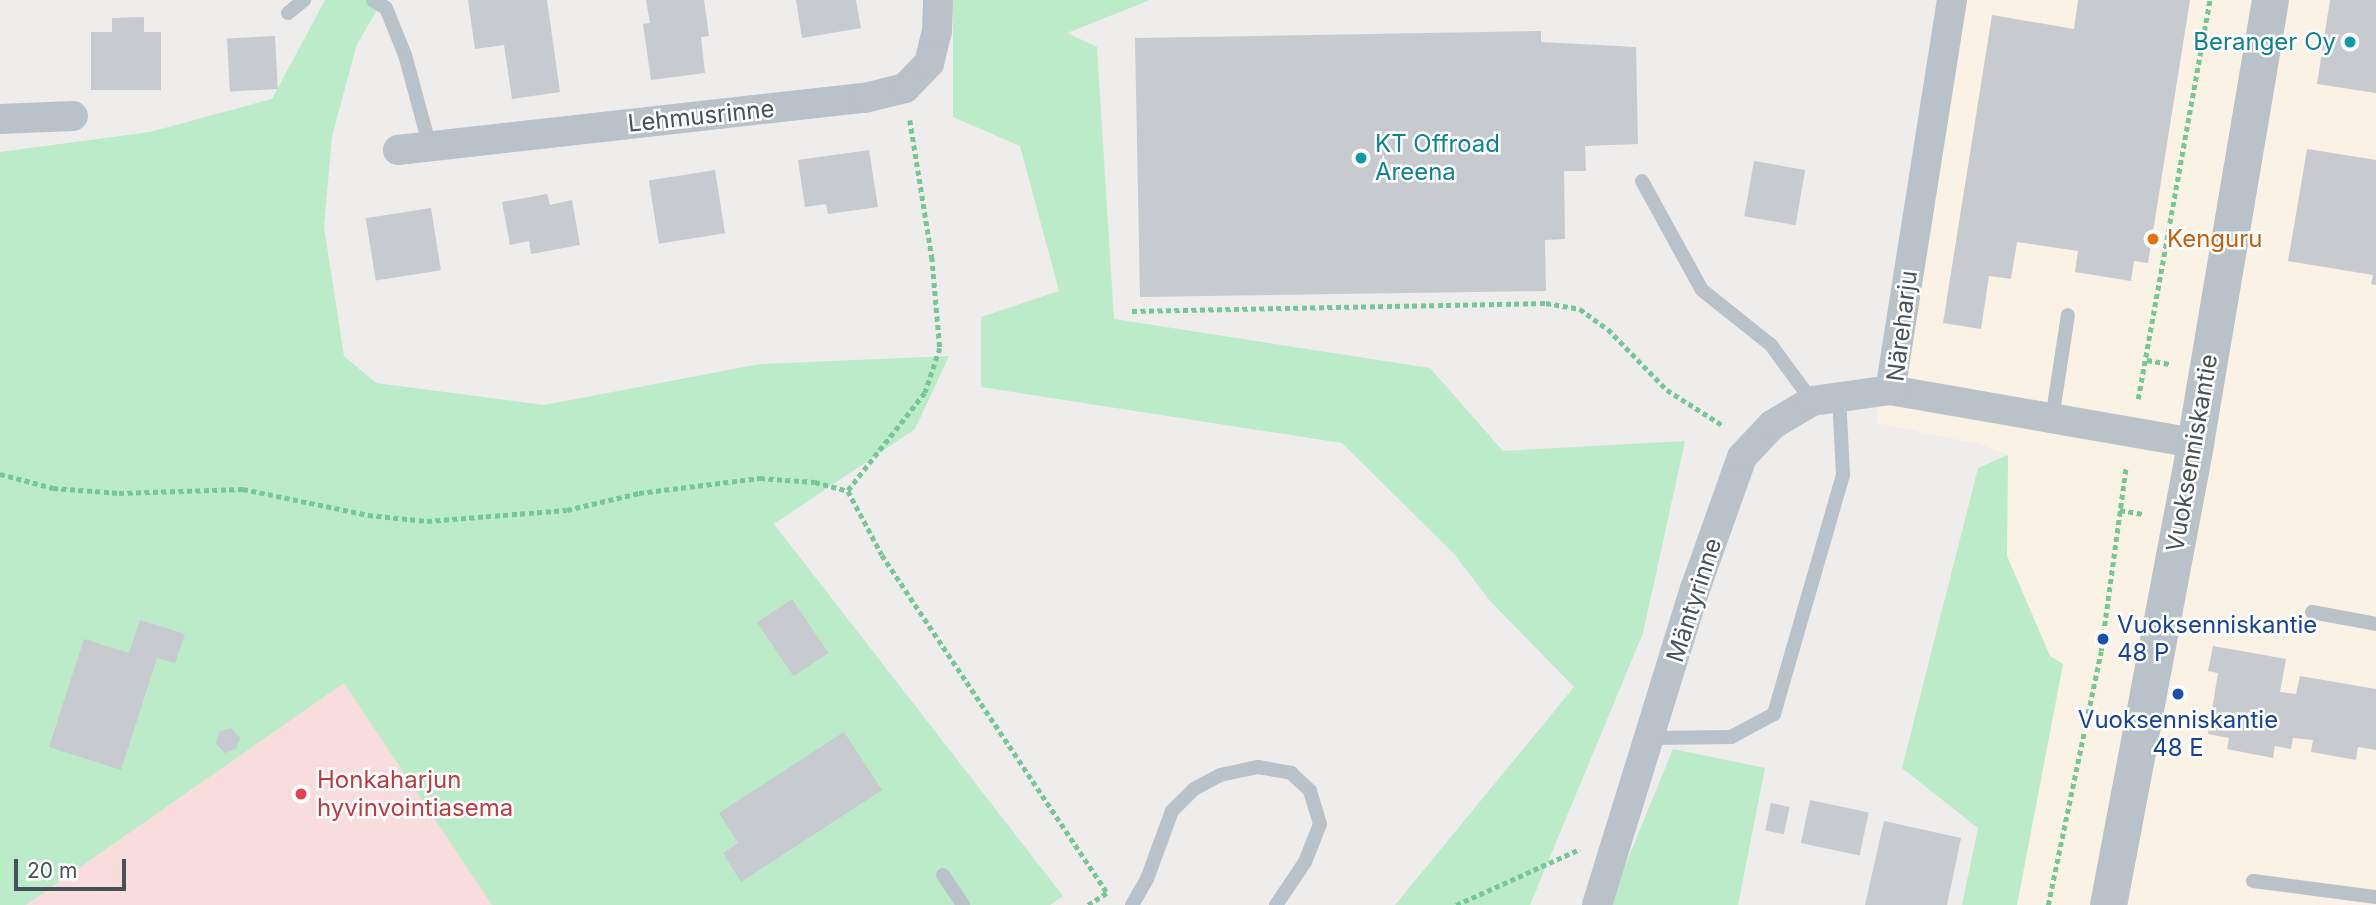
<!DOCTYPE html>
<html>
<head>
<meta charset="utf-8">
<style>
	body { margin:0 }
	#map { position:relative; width:2376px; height:905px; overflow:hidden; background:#efecec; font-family:Inter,sans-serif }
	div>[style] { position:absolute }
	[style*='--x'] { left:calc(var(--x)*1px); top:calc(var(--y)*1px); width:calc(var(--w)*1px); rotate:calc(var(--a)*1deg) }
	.commercial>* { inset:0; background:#faf2e5 }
	.medical>* { inset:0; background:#f9dcdc }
	.green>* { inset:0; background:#bbebc9 }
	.building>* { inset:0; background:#c7cacf; transform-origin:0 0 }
	.path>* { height:4.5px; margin-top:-2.25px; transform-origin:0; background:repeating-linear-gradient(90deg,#76c797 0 5px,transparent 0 8.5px) }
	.service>* { height:14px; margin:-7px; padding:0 7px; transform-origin:7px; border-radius:7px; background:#b8c2c8 }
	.minor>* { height:30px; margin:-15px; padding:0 15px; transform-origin:15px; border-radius:15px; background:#b8c2c8 }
	.tertiary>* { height:37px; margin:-18.5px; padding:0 18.5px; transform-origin:18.5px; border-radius:18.5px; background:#b8c2c8 }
	.dots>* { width:19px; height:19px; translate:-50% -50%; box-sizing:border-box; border:4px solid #fff; border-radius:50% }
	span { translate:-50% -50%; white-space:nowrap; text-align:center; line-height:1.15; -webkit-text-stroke:5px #fff; paint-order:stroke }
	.culture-label { font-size:24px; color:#0d838f }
	.right { translate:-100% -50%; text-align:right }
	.left { translate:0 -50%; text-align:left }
	.street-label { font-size:24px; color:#465158 }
	.food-label { font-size:24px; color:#c56008 }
	.transit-label { font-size:24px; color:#164399 }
	.health-label { font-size:24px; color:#be3a42 }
	.scale { position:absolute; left:14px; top:859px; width:112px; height:32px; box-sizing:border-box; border:4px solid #465158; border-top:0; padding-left:9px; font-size:21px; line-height:24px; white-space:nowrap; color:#465158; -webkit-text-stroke:5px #fff; paint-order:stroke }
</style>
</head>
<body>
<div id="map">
	<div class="commercial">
		<i style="clip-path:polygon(1941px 0,2376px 0,2376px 905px,2017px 905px,2063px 664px,2050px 656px,2007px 556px,2008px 455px,1979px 444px,1876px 423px)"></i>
	</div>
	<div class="medical">
		<i style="clip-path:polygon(344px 683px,492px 905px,26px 905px)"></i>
	</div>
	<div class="green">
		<i style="clip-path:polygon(325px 0,383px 0,357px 44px,332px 136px,324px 227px,344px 356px,376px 383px,544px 405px,760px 364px,949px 356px,915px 429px,774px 524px,1063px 896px,1050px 905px,492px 905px,344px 683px,26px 905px,0 905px,0 152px,150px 132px,272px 99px)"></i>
		<i style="clip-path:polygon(953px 0,1150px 0,1067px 33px,1097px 47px,1114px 319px,1430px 368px,1503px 451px,1685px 441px,1643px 633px,1530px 905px,1395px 905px,1574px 687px,1490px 601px,1455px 555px,1342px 443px,981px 387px,981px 317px,1059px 291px,1020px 146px,953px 117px)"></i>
		<i style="clip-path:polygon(2008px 455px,2007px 556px,2050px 656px,2063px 664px,2017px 905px,1962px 905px,1978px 828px,1902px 768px,1978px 468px)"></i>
		<i style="clip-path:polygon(1673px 749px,1765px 768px,1738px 905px,1609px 905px)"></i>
	</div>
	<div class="building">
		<i style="clip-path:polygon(468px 0,547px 0,560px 92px,512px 99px,504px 45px,475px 49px)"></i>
		<i style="clip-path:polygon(646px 0,704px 0,709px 36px,701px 37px,705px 73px,651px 80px,643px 24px,650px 23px)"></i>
		<i style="clip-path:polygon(796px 0,856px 0,861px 28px,802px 38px)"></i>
		<i style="clip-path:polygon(2078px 0,2190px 0,2148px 263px,2134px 261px,2131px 281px,2075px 272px,2078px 251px,2017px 242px,2011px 279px,1989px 276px,1981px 329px,1943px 323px,1992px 15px,2074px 29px)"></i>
		<i style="clip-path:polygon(2330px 0,2376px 0,2376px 93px,2317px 84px)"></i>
		<i style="clip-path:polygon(144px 17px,144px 32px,161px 32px,161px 90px,91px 90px,91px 32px,112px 32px,112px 18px)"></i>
		<i style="clip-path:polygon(1541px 31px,1541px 42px,1636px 47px,1638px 144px,1585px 146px,1586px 171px,1564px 171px,1565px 239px,1545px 240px,1546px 291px,1140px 297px,1135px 38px)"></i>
		<i style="left:275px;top:36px;width:53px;height:48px;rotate:87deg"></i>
		<i style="clip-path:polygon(2307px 149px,2376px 160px,2376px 285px,2371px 284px,2373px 275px,2288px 261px)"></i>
		<i style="clip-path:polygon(869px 150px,878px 207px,828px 214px,826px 204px,805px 207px,798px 160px)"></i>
		<i style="left:1754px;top:161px;width:52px;height:56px;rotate:10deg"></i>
		<i style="left:715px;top:170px;width:64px;height:67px;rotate:81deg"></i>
		<i style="clip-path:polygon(547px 194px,550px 205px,572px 200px,580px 245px,531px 254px,529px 241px,510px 245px,502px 202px)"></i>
		<i style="left:431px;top:208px;width:63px;height:66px;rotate:81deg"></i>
		<i style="left:792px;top:599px;width:65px;height:42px;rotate:56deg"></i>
		<i style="clip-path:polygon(140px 620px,185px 634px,175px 663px,157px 658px,121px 770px,49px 747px,84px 639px,129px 653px)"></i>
		<i style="clip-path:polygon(2213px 646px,2286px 659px,2280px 692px,2296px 694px,2300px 676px,2376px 689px,2376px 750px,2358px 747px,2356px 760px,2311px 752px,2313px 740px,2293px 738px,2291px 749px,2275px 746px,2273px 758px,2227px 749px,2229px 738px,2208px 734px,2218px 673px,2208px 671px)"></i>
		<i style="clip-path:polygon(231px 728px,240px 738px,236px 749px,225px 753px,216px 744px,219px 732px)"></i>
		<i style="clip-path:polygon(844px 732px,882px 790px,741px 882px,723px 853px,738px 843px,719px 813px)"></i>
		<i style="left:1810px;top:800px;width:60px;height:44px;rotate:12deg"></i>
		<i style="left:1771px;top:803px;width:19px;height:28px;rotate:12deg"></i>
		<i style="clip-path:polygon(1884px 821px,1961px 838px,1947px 905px,1865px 905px)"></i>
	</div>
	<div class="path">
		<i style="--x:910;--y:120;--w:139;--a:80.9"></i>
		<i style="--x:932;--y:257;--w:91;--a:85"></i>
		<i style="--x:940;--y:348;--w:47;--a:108.4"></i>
		<i style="--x:925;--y:393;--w:125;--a:128.2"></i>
		<i style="--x:848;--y:491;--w:72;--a:62"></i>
		<i style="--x:882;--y:555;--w:405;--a:56.3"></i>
		<i style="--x:1132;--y:311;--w:414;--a:-1.1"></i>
		<i style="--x:1546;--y:303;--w:35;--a:10"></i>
		<i style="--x:1580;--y:309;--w:34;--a:36"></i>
		<i style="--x:1608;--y:329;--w:85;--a:46"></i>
		<i style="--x:1667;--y:390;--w:67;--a:32.3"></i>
		<i style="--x:2147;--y:360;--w:23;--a:10"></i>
		<i style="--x:2138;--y:399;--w:405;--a:-79.8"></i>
		<i style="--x:0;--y:474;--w:55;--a:14.8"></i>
		<i style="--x:53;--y:488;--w:66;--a:4.3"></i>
		<i style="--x:119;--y:493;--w:124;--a:-1.8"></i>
		<i style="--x:243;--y:489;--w:128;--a:11.7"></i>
		<i style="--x:368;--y:515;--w:59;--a:5.8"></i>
		<i style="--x:427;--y:521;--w:140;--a:-4.5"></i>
		<i style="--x:567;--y:510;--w:74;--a:-13.3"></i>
		<i style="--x:639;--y:493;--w:122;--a:-7.1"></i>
		<i style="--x:760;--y:478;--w:55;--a:4.2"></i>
		<i style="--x:815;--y:482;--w:34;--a:15"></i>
		<i style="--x:2120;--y:510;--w:23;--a:10"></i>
		<i style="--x:1088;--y:905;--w:24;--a:-33"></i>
		<i style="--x:1456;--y:905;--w:136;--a:-24.3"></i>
		<i style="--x:2048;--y:905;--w:259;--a:-78.2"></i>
		<i style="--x:2101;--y:651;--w:187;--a:-82.3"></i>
	</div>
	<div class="service">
		<i style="--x:373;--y:0;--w:15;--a:32"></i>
		<i style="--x:386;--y:8;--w:51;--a:68"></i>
		<i style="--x:405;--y:55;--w:95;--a:74.8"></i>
		<i style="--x:288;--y:13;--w:21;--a:-39"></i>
		<i style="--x:1642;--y:181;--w:124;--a:61.2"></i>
		<i style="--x:1702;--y:290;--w:88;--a:38.6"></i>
		<i style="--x:1771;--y:345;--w:69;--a:53.8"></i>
		<i style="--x:2052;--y:419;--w:105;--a:-81.3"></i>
		<i style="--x:2312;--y:612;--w:65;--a:10.6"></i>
		<i style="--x:1652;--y:738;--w:79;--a:-0.7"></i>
		<i style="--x:1731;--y:737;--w:49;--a:-28.1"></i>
		<i style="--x:1774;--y:714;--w:249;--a:-73.9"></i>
		<i style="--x:1843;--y:475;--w:80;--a:-92.9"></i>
		<i style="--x:943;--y:875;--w:36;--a:56"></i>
		<i style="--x:2253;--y:881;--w:124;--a:7.4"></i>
		<i style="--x:1132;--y:905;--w:30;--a:-60"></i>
		<i style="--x:1147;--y:879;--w:72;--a:-69.8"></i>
		<i style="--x:1172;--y:811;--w:31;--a:-45"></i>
		<i style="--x:1194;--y:789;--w:30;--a:-28"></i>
		<i style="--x:1220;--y:775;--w:39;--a:-12"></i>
		<i style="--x:1258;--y:767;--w:34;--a:10"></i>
		<i style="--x:1291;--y:773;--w:26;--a:43"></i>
		<i style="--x:1310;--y:791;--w:34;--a:73"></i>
		<i style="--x:1320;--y:824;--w:41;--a:111.5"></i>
		<i style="--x:1305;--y:862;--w:52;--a:124"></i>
	</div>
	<div class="minor">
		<i style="--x:1952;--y:0;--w:395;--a:99"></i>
		<i style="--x:1890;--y:390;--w:310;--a:9.9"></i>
		<i style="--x:0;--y:119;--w:73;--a:-2.4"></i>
		<i style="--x:398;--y:150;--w:470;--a:-6.4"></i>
		<i style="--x:865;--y:98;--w:41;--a:-14"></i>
		<i style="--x:905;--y:88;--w:35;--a:-46"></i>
		<i style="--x:929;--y:63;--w:33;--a:-76"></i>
		<i style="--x:937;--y:31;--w:31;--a:-88"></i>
		<i style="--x:1597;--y:905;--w:331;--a:-72.8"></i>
		<i style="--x:1695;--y:589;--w:140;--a:-70.4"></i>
		<i style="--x:1742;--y:457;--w:44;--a:-46.8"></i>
		<i style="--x:1772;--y:425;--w:47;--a:-31"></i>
		<i style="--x:1812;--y:401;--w:79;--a:-8"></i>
	</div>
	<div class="tertiary">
		<i style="--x:2108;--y:905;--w:470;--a:-79.3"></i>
		<i style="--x:2195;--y:443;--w:449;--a:-80.4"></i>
	</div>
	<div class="dots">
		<i style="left:2350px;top:42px;background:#0f9aa8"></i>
		<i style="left:1361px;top:158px;background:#0f9aa8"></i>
		<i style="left:2153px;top:239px;background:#e8710a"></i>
		<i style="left:2103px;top:639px;background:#1a4fb4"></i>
		<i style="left:2178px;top:694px;background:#1a4fb4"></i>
		<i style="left:301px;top:794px;background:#e0444e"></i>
	</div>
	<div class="culture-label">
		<span class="right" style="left:2336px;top:42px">Beranger Oy</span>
		<span class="left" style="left:1375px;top:158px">KT Offroad<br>Areena</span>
	</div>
	<div class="street-label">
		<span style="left:701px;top:116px;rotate:-6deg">Lehmusrinne</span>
		<span style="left:1902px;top:326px;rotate:-83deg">Näreharju</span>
		<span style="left:2192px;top:453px;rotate:-80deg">Vuoksenniskantie</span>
		<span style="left:1694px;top:600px;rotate:-72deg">Mäntyrinne</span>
	</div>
	<div class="food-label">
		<span class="left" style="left:2167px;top:239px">Kenguru</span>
	</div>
	<div class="transit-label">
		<span class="left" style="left:2117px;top:639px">Vuoksenniskantie<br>48 P</span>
		<span style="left:2178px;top:734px">Vuoksenniskantie<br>48 E</span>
	</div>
	<div class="health-label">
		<span class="left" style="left:317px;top:794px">Honkaharjun<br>hyvinvointiasema</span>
	</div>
	<div class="scale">20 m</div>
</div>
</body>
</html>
